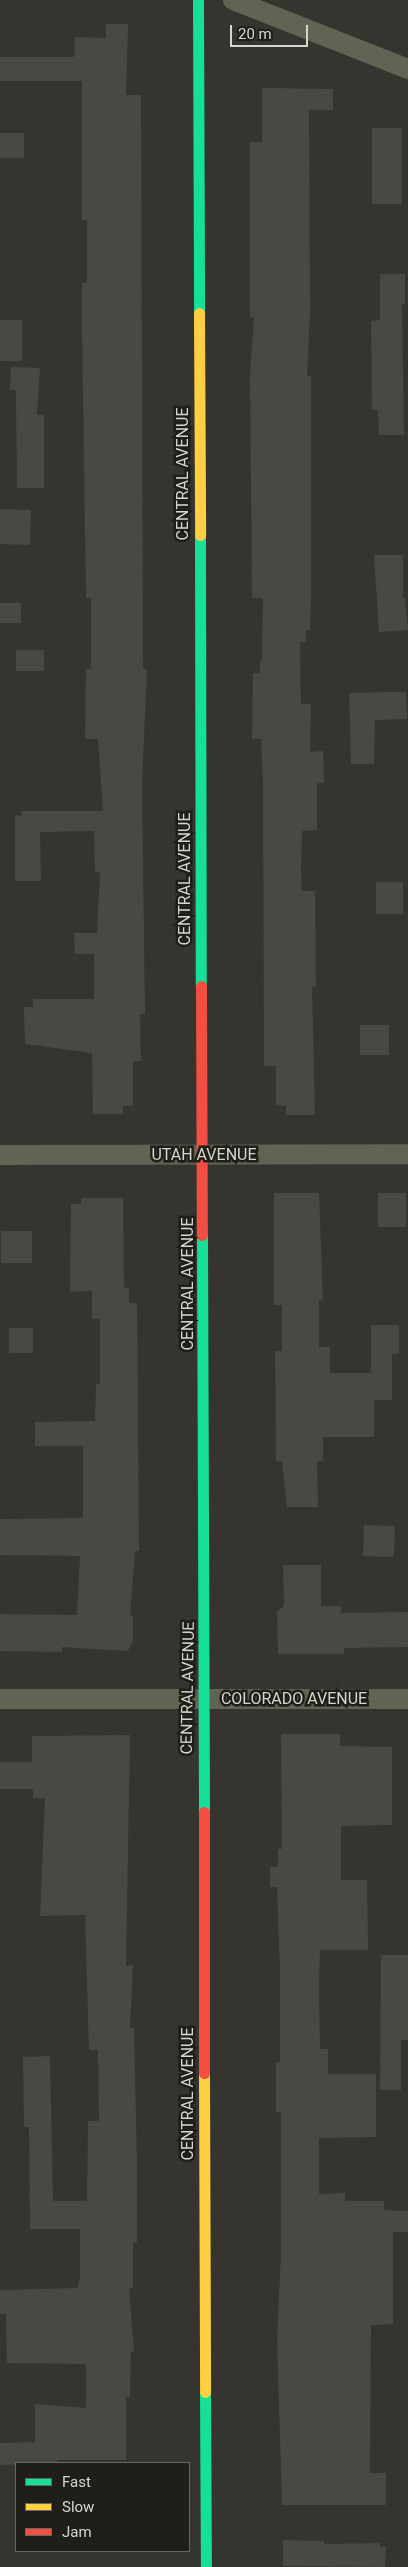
<!DOCTYPE html>
<html>
<head>
<meta charset="utf-8">
<style>
	body { margin:0 }
	#map { position:relative; width:408px; height:2567px; overflow:hidden; background:#35342f; font-family:Roboto,sans-serif }
	div>[style] { position:absolute }
	[style*='--x'] { left:calc(var(--x)*1px); top:calc(var(--y)*1px); width:calc(var(--w)*1px); rotate:calc(var(--a)*1deg) }
	.building>* { inset:0; background:#4a4844; transform-origin:0 0 }
	.street>* { height:20px; margin:-10px; padding:0 10px; transform-origin:10px; border-radius:10px; background:#5f6453 }
	.fast>* { height:11px; margin:-5.5px; padding:0 5.5px; transform-origin:5.5px; border-radius:5.5px; background:#16e098 }
	.slow>* { height:11px; margin:-5.5px; padding:0 5.5px; transform-origin:5.5px; border-radius:5.5px; background:#ffcf43 }
	.jam>* { height:11px; margin:-5.5px; padding:0 5.5px; transform-origin:5.5px; border-radius:5.5px; background:#f24e42 }
	span { translate:-50% -50%; white-space:nowrap; text-align:center; line-height:1.15; -webkit-text-stroke:5px #1f1e19; paint-order:stroke }
	.street-label { font-size:16px; color:#d6d5cf }
	.legend { position:absolute; left:15px; top:2462px; width:175px; height:90px; box-sizing:border-box; background:#1f1e19; border:1px solid #686762; margin:0; padding:6px 9px; list-style:none; font-size:15px; color:#d6d5cf }
	.legend li { display:flex; align-items:center; gap:10px; height:25px }
	.legend b { width:25px; border:1px solid #686762 }
	.scale { position:absolute; left:230px; top:25px; width:78px; height:22px; box-sizing:border-box; border:2px solid #d6d5cf; border-top:0; padding-left:6px; font-size:15px; line-height:18px; white-space:nowrap; color:#d6d5cf; -webkit-text-stroke:4px #1f1e19; paint-order:stroke }
</style>
</head>
<body>
<div id="map">
	<div class="building">
		<i style="clip-path:polygon(106px 24px,128px 24px,126px 95px,141px 95px,143px 669px,147px 669px,142px 783px,145px 1014px,140px 1014px,141px 1061px,133px 1061px,133px 1106px,123px 1106px,123px 1114px,93px 1114px,92px 1053px,25px 1044px,24px 1007px,33px 1007px,33px 999px,94px 999px,94px 954px,75px 954px,74px 933px,97px 933px,100px 872px,95px 872px,94px 831px,40px 832px,41px 881px,15px 881px,15px 815px,22px 816px,21px 811px,103px 811px,98px 739px,85px 739px,86px 669px,91px 669px,91px 598px,86px 598px,82px 331px,82px 283px,87px 283px,87px 220px,82px 220px,82px 81px,0 81px,0 57px,74px 57px,75px 37px,106px 38px)"></i>
		<i style="clip-path:polygon(262px 88px,333px 89px,333px 110px,309px 110px,310px 313px,307px 376px,311px 376px,311px 598px,310px 630px,306px 630px,306px 642px,300px 642px,301px 704px,311px 704px,310px 752px,323px 751px,324px 783px,317px 783px,317px 830px,302px 831px,301px 871px,302px 891px,315px 891px,316px 987px,312px 986px,315px 1115px,286px 1115px,286px 1106px,276px 1105px,276px 1066px,264px 1066px,263px 783px,261px 739px,252px 739px,253px 673px,260px 673px,260px 661px,262px 661px,263px 598px,252px 598px,250px 376px,254px 317px,250px 317px,250px 142px,262px 142px)"></i>
		<i style="left:372px;top:128px;width:30px;height:76px"></i>
		<i style="left:0;top:133px;width:24px;height:25px"></i>
		<i style="clip-path:polygon(380px 274px,405px 274px,405px 304px,402px 304px,404px 435px,379px 435px,378px 410px,372px 410px,371px 321px,380px 320px)"></i>
		<i style="left:0;top:320px;width:22px;height:41px"></i>
		<i style="clip-path:polygon(11px 367px,40px 368px,37px 415px,44px 415px,44px 488px,17px 488px,16px 390px,10px 390px)"></i>
		<i style="left:0;top:509px;width:31px;height:35px;rotate:2deg"></i>
		<i style="clip-path:polygon(374px 555px,403px 555px,403px 598px,405px 598px,408px 630px,379px 632px)"></i>
		<i style="left:0;top:603px;width:21px;height:20px"></i>
		<i style="left:16px;top:650px;width:28px;height:21px"></i>
		<i style="clip-path:polygon(384px 692px,406px 692px,407px 719px,375px 720px,374px 764px,351px 764px,349px 693px)"></i>
		<i style="left:376px;top:882px;width:27px;height:32px"></i>
		<i style="left:360px;top:1025px;width:29px;height:30px"></i>
		<i style="clip-path:polygon(274px 1193px,319px 1193px,323px 1301px,319px 1300px,319px 1347px,330px 1347px,330px 1373px,371px 1373px,371px 1325px,399px 1325px,399px 1354px,392px 1354px,392px 1400px,374px 1400px,374px 1437px,323px 1437px,323px 1461px,317px 1461px,318px 1507px,287px 1507px,282px 1461px,276px 1461px,275px 1351px,282px 1351px,282px 1305px,274px 1305px)"></i>
		<i style="left:378px;top:1193px;width:28px;height:34px"></i>
		<i style="clip-path:polygon(81px 1198px,123px 1198px,124px 1288px,129px 1288px,129px 1303px,137px 1303px,139px 1551px,135px 1551px,130px 1616px,133px 1616px,133px 1641px,128px 1651px,62px 1647px,62px 1652px,0 1651px,0 1614px,77px 1615px,80px 1556px,0 1555px,0 1519px,83px 1518px,83px 1446px,35px 1446px,35px 1422px,95px 1421px,96px 1384px,100px 1384px,100px 1319px,92px 1319px,92px 1291px,70px 1292px,71px 1204px,81px 1204px)"></i>
		<i style="left:32px;top:1231px;width:32px;height:31px;rotate:90deg"></i>
		<i style="left:9px;top:1328px;width:24px;height:25px"></i>
		<i style="left:364px;top:1525px;width:31px;height:31px;rotate:2deg"></i>
		<i style="clip-path:polygon(283px 1565px,321px 1565px,321px 1606px,341px 1606px,341px 1613px,408px 1612px,408px 1647px,344px 1648px,344px 1654px,278px 1654px,277px 1612px,284px 1606px)"></i>
		<i style="clip-path:polygon(281px 1734px,340px 1734px,340px 1746px,392px 1747px,392px 1825px,341px 1826px,341px 1880px,367px 1880px,368px 1950px,320px 1950px,319px 1986px,320px 2049px,328px 2049px,328px 2074px,376px 2074px,376px 2137px,319px 2138px,319px 2194px,345px 2193px,345px 2201px,384px 2201px,384px 2210px,408px 2211px,408px 2232px,393px 2232px,393px 2324px,371px 2325px,370px 2473px,386px 2473px,386px 2505px,282px 2505px,277px 2338px,281px 2253px,281px 2112px,276px 2112px,276px 2062px,280px 2062px,280px 1969px,277px 1887px,270px 1887px,270px 1867px,278px 1867px,278px 1849px,282px 1849px)"></i>
		<i style="clip-path:polygon(130px 1735px,126px 1966px,133px 1965px,130px 2028px,134px 2028px,137px 2165px,137px 2242px,133px 2242px,133px 2288px,129px 2289px,134px 2352px,131px 2352px,130px 2397px,126px 2397px,126px 2460px,57px 2460px,58px 2463px,0 2465px,0 2443px,35px 2442px,35px 2404px,86px 2408px,86px 2364px,7px 2363px,6px 2314px,0 2314px,0 2290px,78px 2288px,80px 2276px,80px 2229px,30px 2229px,29px 2127px,24px 2127px,23px 2057px,50px 2056px,53px 2201px,87px 2201px,88px 2121px,99px 2121px,98px 2050px,89px 2050px,85px 1915px,40px 1916px,45px 1798px,33px 1798px,33px 1789px,0 1789px,0 1762px,32px 1762px,32px 1736px)"></i>
		<i style="clip-path:polygon(381px 1955px,408px 1955px,408px 2040px,401px 2040px,401px 2090px,380px 2090px)"></i>
		<i style="clip-path:polygon(283px 2540px,324px 2541px,324px 2544px,380px 2543px,380px 2547px,386px 2547px,385px 2567px,283px 2566px)"></i>
	</div>
	<div class="street">
		<i style="--x:233;--y:0;--w:188;--a:21.5"></i>
		<i style="--x:0;--y:1155;--w:408;--a:-0.1"></i>
		<i style="--x:0;--y:1699;--w:408;--a:0"></i>
	</div>
	<div class="fast">
		<i style="--x:198;--y:0;--w:313;--a:89.8"></i>
		<i style="--x:200;--y:535;--w:451;--a:89.9"></i>
		<i style="--x:202;--y:1235;--w:577;--a:89.8"></i>
		<i style="--x:205;--y:2392;--w:175;--a:89.7"></i>
	</div>
	<div class="slow">
		<i style="--x:199;--y:313;--w:222;--a:89.7"></i>
		<i style="--x:204;--y:2073;--w:319;--a:89.8"></i>
	</div>
	<div class="jam">
		<i style="--x:201;--y:986;--w:249;--a:89.8"></i>
		<i style="--x:204;--y:1812;--w:261;--a:90"></i>
	</div>
	<div class="street-label">
		<span style="left:183px;top:474px;rotate:-90deg">CENTRAL AVENUE</span>
		<span style="left:185px;top:879px;rotate:-90deg">CENTRAL AVENUE</span>
		<span style="left:204px;top:1155px">UTAH AVENUE</span>
		<span style="left:188px;top:1284px;rotate:-90deg">CENTRAL AVENUE</span>
		<span style="left:188px;top:1688px;rotate:-89deg">CENTRAL AVENUE</span>
		<span style="left:294px;top:1699px">COLORADO AVENUE</span>
		<span style="left:188px;top:2094px;rotate:-90deg">CENTRAL AVENUE</span>
	</div>
	<ul class="legend">
	<li><b style="height:6px;background:#16e098"></b>Fast</li>
	<li><b style="height:6px;background:#ffcf43"></b>Slow</li>
	<li><b style="height:6px;background:#f24e42"></b>Jam</li>
	</ul>
	<div class="scale">20 m</div>
</div>
</body>
</html>
